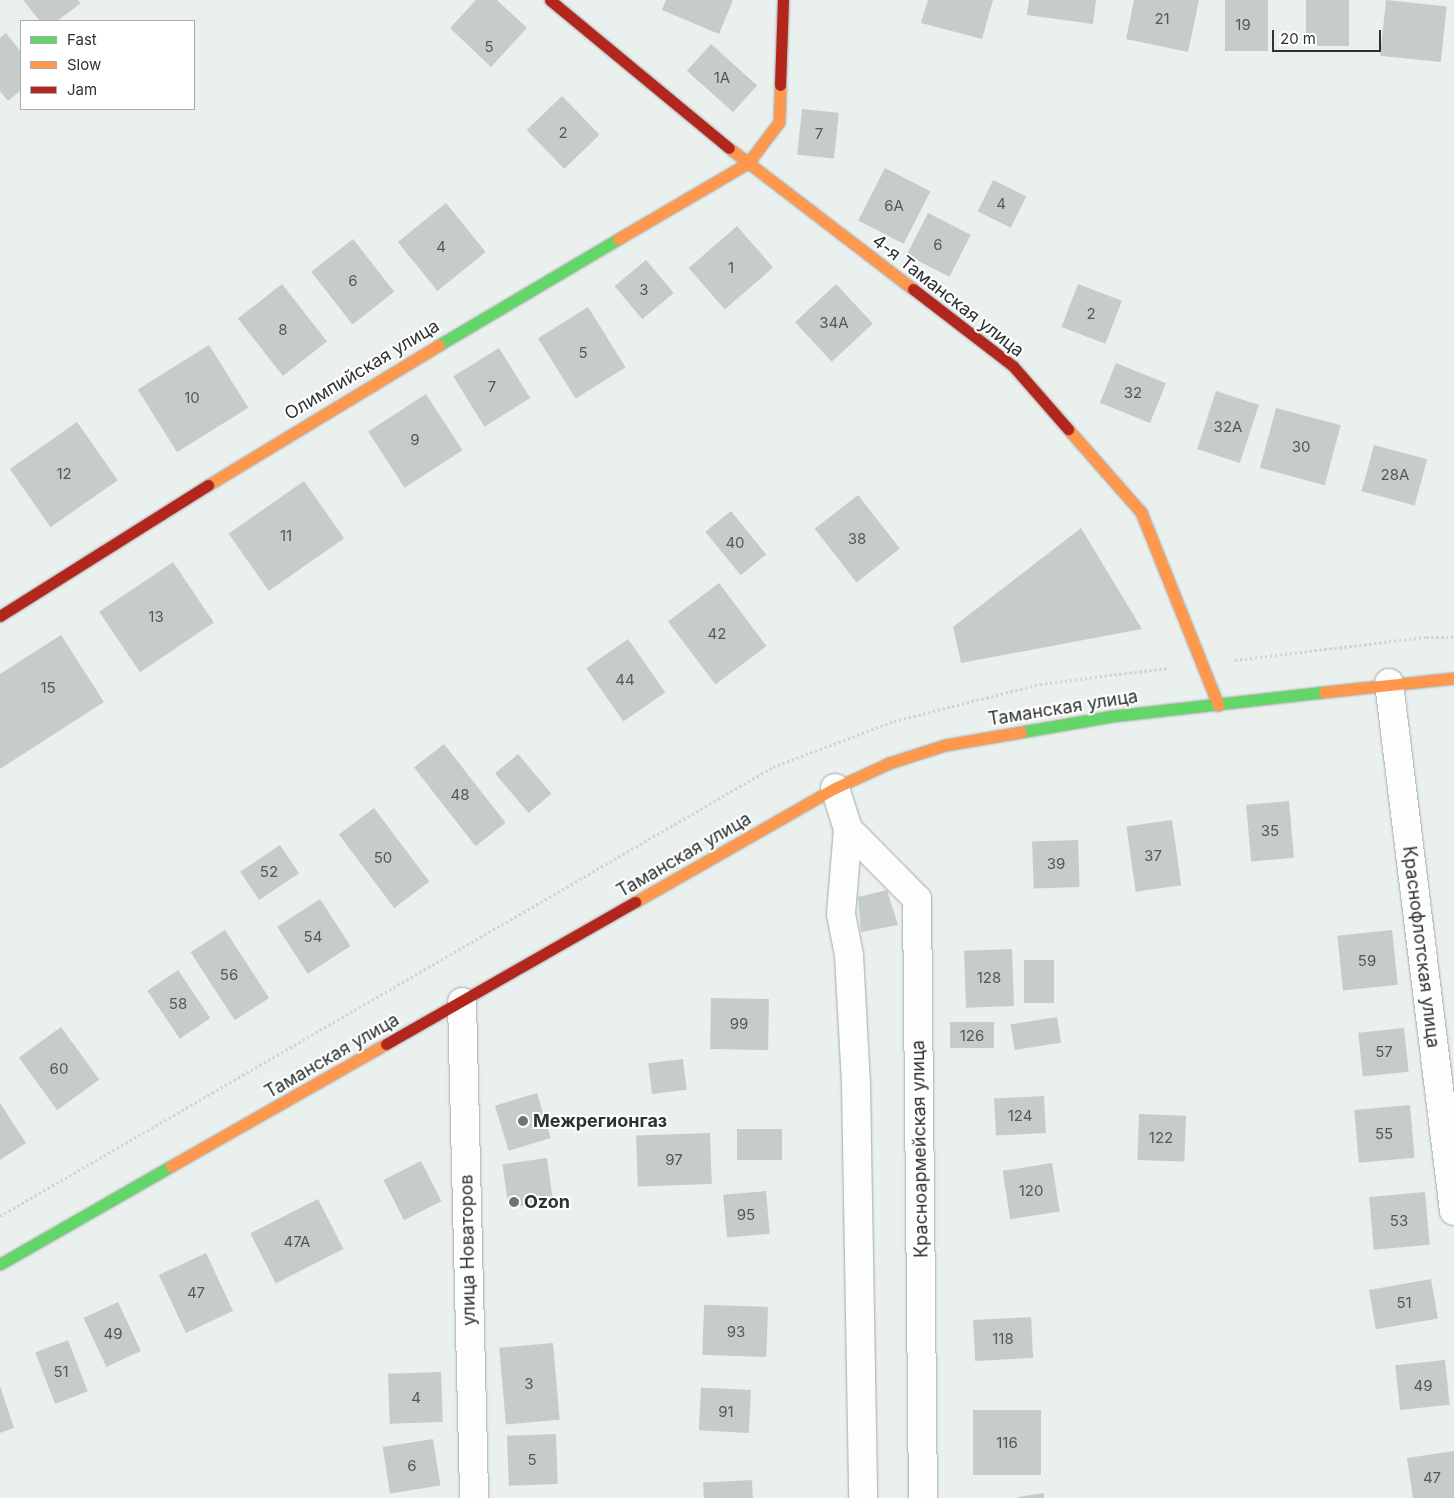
<!DOCTYPE html>
<html>
<head>
<meta charset="utf-8">
<style>
	body { margin:0 }
	#map { position:relative; width:1454px; height:1498px; overflow:hidden; background:#e9f0ed; font-family:Inter,sans-serif }
	div>[style] { position:absolute }
	[style*='--x'] { left:calc(var(--x)*1px); top:calc(var(--y)*1px); width:calc(var(--w)*1px); rotate:calc(var(--a)*1deg) }
	.building>* { inset:0; background:#c6ccca; transform-origin:0 0 }
	.path>* { height:3px; margin-top:-1.5px; transform-origin:0; background:repeating-linear-gradient(90deg,#d3d5d4 0 2.5px,transparent 0 5px) }
	.roads { filter:drop-shadow(0 0 1px #a5aaa8) drop-shadow(0 0 1px #a5aaa8) }
	.street>* { height:28px; margin:-14px; padding:0 14px; transform-origin:14px; border-radius:14px; background:#fcfdfc }
	.fast>* { height:11px; margin:-5.5px; padding:0 5.5px; transform-origin:5.5px; border-radius:5.5px; background:#63d668 }
	.slow>* { height:11px; margin:-5.5px; padding:0 5.5px; transform-origin:5.5px; border-radius:5.5px; background:#ff974d }
	.jam>* { height:11px; margin:-5.5px; padding:0 5.5px; transform-origin:5.5px; border-radius:5.5px; background:#b3261e }
	.dots>* { width:14px; height:14px; translate:-50% -50%; box-sizing:border-box; border:2px solid #fff; border-radius:50% }
	span { translate:-50% -50%; white-space:nowrap; text-align:center; line-height:1.15; -webkit-text-stroke:4px #fff; paint-order:stroke }
	.number-label { font-size:15px; color:#545958 }
	.number-label span { -webkit-text-stroke-width:0 }
	.street-label { font-size:18px; color:#2e3332 }
	.poi-label { font-size:18px; color:#2e3332; font-weight:700 }
	.left { translate:0 -50%; text-align:left }
	.legend { position:absolute; left:20px; top:20px; width:175px; height:90px; box-sizing:border-box; background:#fff; border:1px solid #abadad; margin:0; padding:6px 9px; list-style:none; font-size:15px; color:#2e3332 }
	.legend li { display:flex; align-items:center; gap:10px; height:25px }
	.legend b { width:25px; border:1px solid #abadad }
	.scale { position:absolute; left:1272px; top:30px; width:109px; height:22px; box-sizing:border-box; border:2px solid #2e3332; border-top:0; padding-left:6px; font-size:15px; line-height:18px; white-space:nowrap; color:#2e3332; -webkit-text-stroke:4px #fff; paint-order:stroke }
</style>
</head>
<body>
<div id="map">
	<div class="building">
		<i style="clip-path:polygon(23px 0,78px 0,81px 3px,57px 21px,40px 21px)"></i>
		<i style="clip-path:polygon(476px 0,497px 0,527px 28px,491px 67px,450px 28px)"></i>
		<i style="clip-path:polygon(666px 0,733px 0,719px 34px,662px 10px)"></i>
		<i style="clip-path:polygon(928px 0,993px 0,982px 39px,921px 23px)"></i>
		<i style="clip-path:polygon(1029px 0,1096px 0,1093px 24px,1027px 15px)"></i>
		<i style="clip-path:polygon(1134px 0,1199px 0,1188px 52px,1126px 39px)"></i>
		<i style="left:1225px;top:0;width:43px;height:51px"></i>
		<i style="left:1306px;top:0;width:43px;height:46px"></i>
		<i style="left:1386px;top:0;width:61px;height:56px;rotate:6deg"></i>
		<i style="clip-path:polygon(6px 33px,21px 52px,21px 90px,8px 101px,0 91px,0 38px)"></i>
		<i style="left:711px;top:44px;width:62px;height:36px;rotate:42deg"></i>
		<i style="left:562px;top:96px;width:54px;height:49px;rotate:46deg"></i>
		<i style="left:802px;top:109px;width:37px;height:46px;rotate:6deg"></i>
		<i style="left:885px;top:168px;width:51px;height:59px;rotate:27deg"></i>
		<i style="left:993px;top:180px;width:37px;height:35px;rotate:26deg"></i>
		<i style="left:446px;top:203px;width:63px;height:62px;rotate:51deg"></i>
		<i style="left:928px;top:213px;width:48px;height:47px;rotate:27deg"></i>
		<i style="left:737px;top:226px;width:55px;height:64px;rotate:49deg"></i>
		<i style="left:353px;top:239px;width:67px;height:53px;rotate:52deg"></i>
		<i style="left:646px;top:260px;width:43px;height:41px;rotate:50deg"></i>
		<i style="left:282px;top:284px;width:73px;height:56px;rotate:52deg"></i>
		<i style="left:836px;top:284px;width:54px;height:56px;rotate:47deg"></i>
		<i style="left:1078px;top:284px;width:47px;height:46px;rotate:21deg"></i>
		<i style="left:588px;top:307px;width:71px;height:59px;rotate:58deg"></i>
		<i style="left:209px;top:345px;width:74px;height:84px;rotate:58deg"></i>
		<i style="left:499px;top:348px;width:59px;height:54px;rotate:58deg"></i>
		<i style="left:1116px;top:363px;width:54px;height:43px;rotate:22deg"></i>
		<i style="left:1216px;top:391px;width:45px;height:61px;rotate:18deg"></i>
		<i style="left:426px;top:394px;width:67px;height:69px;rotate:57deg"></i>
		<i style="left:1276px;top:408px;width:67px;height:62px;rotate:15deg"></i>
		<i style="left:77px;top:422px;width:71px;height:82px;rotate:55deg"></i>
		<i style="left:1374px;top:445px;width:55px;height:48px;rotate:15deg"></i>
		<i style="left:304px;top:481px;width:70px;height:92px;rotate:55deg"></i>
		<i style="left:858px;top:495px;width:68px;height:55px;rotate:52deg"></i>
		<i style="left:731px;top:511px;width:56px;height:33px;rotate:51deg"></i>
		<i style="clip-path:polygon(1081px 528px,1142px 629px,961px 663px,953px 627px)"></i>
		<i style="left:173px;top:562px;width:73px;height:89px;rotate:56deg"></i>
		<i style="left:719px;top:583px;width:79px;height:64px;rotate:53deg"></i>
		<i style="clip-path:polygon(61px 635px,104px 702px,0 769px,0 674px)"></i>
		<i style="left:628px;top:639px;width:65px;height:51px;rotate:55deg"></i>
		<i style="left:444px;top:744px;width:100px;height:38px;rotate:52deg"></i>
		<i style="left:518px;top:754px;width:52px;height:30px;rotate:50deg"></i>
		<i style="left:1289px;top:801px;width:57px;height:43px;rotate:85deg"></i>
		<i style="left:374px;top:808px;width:92px;height:44px;rotate:53deg"></i>
		<i style="left:1172px;top:820px;width:66px;height:46px;rotate:82deg"></i>
		<i style="left:1078px;top:840px;width:47px;height:46px;rotate:88deg"></i>
		<i style="left:280px;top:845px;width:34px;height:48px;rotate:56deg"></i>
		<i style="clip-path:polygon(887px 890px,898px 925px,861px 932px,858px 897px)"></i>
		<i style="left:320px;top:899px;width:56px;height:51px;rotate:57deg"></i>
		<i style="left:225px;top:930px;width:81px;height:41px;rotate:57deg"></i>
		<i style="left:1392px;top:930px;width:55px;height:55px;rotate:84deg"></i>
		<i style="left:1012px;top:949px;width:57px;height:48px;rotate:88deg"></i>
		<i style="left:1024px;top:960px;width:30px;height:43px"></i>
		<i style="left:178px;top:970px;width:58px;height:37px;rotate:56deg"></i>
		<i style="left:711px;top:998px;width:58px;height:51px;rotate:1deg"></i>
		<i style="left:1057px;top:1017px;width:26px;height:47px;rotate:81deg"></i>
		<i style="left:994px;top:1022px;width:26px;height:44px;rotate:90deg"></i>
		<i style="left:61px;top:1027px;width:65px;height:52px;rotate:54deg"></i>
		<i style="left:1404px;top:1028px;width:44px;height:46px;rotate:84deg"></i>
		<i style="left:683px;top:1059px;width:31px;height:35px;rotate:83deg"></i>
		<i style="left:537px;top:1093px;width:47px;height:44px;rotate:73deg"></i>
		<i style="left:1044px;top:1096px;width:37px;height:50px;rotate:87deg"></i>
		<i style="clip-path:polygon(0 1103px,26px 1143px,0 1160px)"></i>
		<i style="left:1410px;top:1105px;width:53px;height:56px;rotate:85deg"></i>
		<i style="left:1139px;top:1114px;width:47px;height:46px;rotate:2deg"></i>
		<i style="left:737px;top:1129px;width:45px;height:31px"></i>
		<i style="left:710px;top:1133px;width:51px;height:74px;rotate:88deg"></i>
		<i style="left:547px;top:1158px;width:44px;height:45px;rotate:82deg"></i>
		<i style="left:421px;top:1161px;width:45px;height:42px;rotate:63deg"></i>
		<i style="left:1052px;top:1163px;width:49px;height:50px;rotate:81deg"></i>
		<i style="left:766px;top:1191px;width:43px;height:43px;rotate:85deg"></i>
		<i style="left:1425px;top:1192px;width:53px;height:56px;rotate:85deg"></i>
		<i style="left:318px;top:1199px;width:56px;height:76px;rotate:63deg"></i>
		<i style="left:206px;top:1253px;width:64px;height:52px;rotate:65deg"></i>
		<i style="left:1431px;top:1279px;width:40px;height:63px;rotate:80deg"></i>
		<i style="left:118px;top:1302px;width:54px;height:38px;rotate:65deg"></i>
		<i style="left:768px;top:1307px;width:50px;height:64px;rotate:92deg"></i>
		<i style="left:1031px;top:1317px;width:41px;height:58px;rotate:87deg"></i>
		<i style="left:68px;top:1340px;width:55px;height:35px;rotate:69deg"></i>
		<i style="left:553px;top:1343px;width:77px;height:54px;rotate:85deg"></i>
		<i style="left:1445px;top:1360px;width:45px;height:50px;rotate:84deg"></i>
		<i style="left:441px;top:1372px;width:50px;height:53px;rotate:88deg"></i>
		<i style="clip-path:polygon(0 1386px,14px 1428px,0 1433px)"></i>
		<i style="left:751px;top:1390px;width:43px;height:50px;rotate:93deg"></i>
		<i style="left:973px;top:1410px;width:68px;height:65px"></i>
		<i style="left:556px;top:1434px;width:50px;height:49px;rotate:88deg"></i>
		<i style="left:433px;top:1439px;width:47px;height:51px;rotate:81deg"></i>
		<i style="clip-path:polygon(1454px 1451px,1454px 1498px,1413px 1498px,1407px 1458px)"></i>
		<i style="left:752px;top:1480px;width:18px;height:49px;rotate:87deg"></i>
		<i style="clip-path:polygon(1044px 1493px,1044px 1498px,1018px 1498px,1018px 1497px)"></i>
	</div>
	<div class="path">
		<i style="--x:1235;--y:660;--w:192;--a:-6.9"></i>
		<i style="--x:1426;--y:637;--w:28;--a:0"></i>
		<i style="--x:0;--y:1216;--w:894;--a:-30.15"></i>
		<i style="--x:773;--y:767;--w:129;--a:-20.8"></i>
		<i style="--x:894;--y:721;--w:151;--a:-14.2"></i>
		<i style="--x:1040;--y:684;--w:128;--a:-7.2"></i>
	</div>
	<div class="roads">
		<div class="street">
			<i style="--x:1389;--y:683;--w:532;--a:82.98"></i>
			<i style="--x:835;--y:788;--w:43;--a:72.4"></i>
			<i style="--x:848;--y:829;--w:85;--a:94.7"></i>
			<i style="--x:841;--y:914;--w:42;--a:79"></i>
			<i style="--x:849;--y:955;--w:130;--a:86.9"></i>
			<i style="--x:856;--y:1085;--w:413;--a:89"></i>
			<i style="--x:848;--y:829;--w:98;--a:45.4"></i>
			<i style="--x:917;--y:899;--w:599;--a:89.43"></i>
			<i style="--x:462;--y:1002;--w:496;--a:88.6"></i>
		</div>
		<div class="fast">
			<i style="--x:439;--y:345;--w:208;--a:-30.6"></i>
			<i style="--x:1021;--y:732;--w:93;--a:-9.9"></i>
			<i style="--x:1113;--y:716;--w:212;--a:-6.5"></i>
			<i style="--x:0;--y:1264;--w:197;--a:-29.8"></i>
		</div>
		<div class="slow">
			<i style="--x:729;--y:148;--w:232;--a:37.5"></i>
			<i style="--x:618;--y:239;--w:151;--a:-30.3"></i>
			<i style="--x:748;--y:163;--w:51;--a:-52.9"></i>
			<i style="--x:779;--y:122;--w:37;--a:-88"></i>
			<i style="--x:1068;--y:429;--w:111;--a:48.7"></i>
			<i style="--x:1141;--y:512;--w:208;--a:68.2"></i>
			<i style="--x:208;--y:485;--w:270;--a:-31.2"></i>
			<i style="--x:1324;--y:692;--w:131;--a:-6.1"></i>
			<i style="--x:635;--y:902;--w:230;--a:-29.7"></i>
			<i style="--x:835;--y:788;--w:60;--a:-24.8"></i>
			<i style="--x:889;--y:763;--w:59;--a:-17.8"></i>
			<i style="--x:945;--y:745;--w:77;--a:-9.7"></i>
			<i style="--x:171;--y:1166;--w:247;--a:-29.6"></i>
		</div>
		<div class="jam">
			<i style="--x:550;--y:0;--w:232;--a:39.6"></i>
			<i style="--x:780;--y:85;--w:85;--a:-88"></i>
			<i style="--x:913;--y:289;--w:126;--a:37.6"></i>
			<i style="--x:1013;--y:366;--w:84;--a:48.9"></i>
			<i style="--x:0;--y:616;--w:246;--a:-32.2"></i>
			<i style="--x:386;--y:1044;--w:287;--a:-29.7"></i>
		</div>
	</div>
	<div class="dots">
		<i style="left:523px;top:1121px;background:#6f7573"></i>
		<i style="left:514px;top:1202px;background:#6f7573"></i>
	</div>
	<div class="number-label">
		<span style="left:1162px;top:19px">21</span>
		<span style="left:1243px;top:25px">19</span>
		<span style="left:489px;top:47px">5</span>
		<span style="left:722px;top:78px">1А</span>
		<span style="left:563px;top:133px">2</span>
		<span style="left:819px;top:134px">7</span>
		<span style="left:1001px;top:204px">4</span>
		<span style="left:894px;top:206px">6А</span>
		<span style="left:938px;top:245px">6</span>
		<span style="left:441px;top:247px">4</span>
		<span style="left:731px;top:268px">1</span>
		<span style="left:353px;top:281px">6</span>
		<span style="left:644px;top:290px">3</span>
		<span style="left:1091px;top:314px">2</span>
		<span style="left:834px;top:323px">34А</span>
		<span style="left:283px;top:330px">8</span>
		<span style="left:583px;top:353px">5</span>
		<span style="left:492px;top:387px">7</span>
		<span style="left:1133px;top:393px">32</span>
		<span style="left:192px;top:398px">10</span>
		<span style="left:1228px;top:427px">32А</span>
		<span style="left:415px;top:440px">9</span>
		<span style="left:1301px;top:447px">30</span>
		<span style="left:64px;top:474px">12</span>
		<span style="left:1395px;top:475px">28А</span>
		<span style="left:286px;top:536px">11</span>
		<span style="left:857px;top:539px">38</span>
		<span style="left:735px;top:543px">40</span>
		<span style="left:156px;top:617px">13</span>
		<span style="left:717px;top:634px">42</span>
		<span style="left:625px;top:680px">44</span>
		<span style="left:48px;top:688px">15</span>
		<span style="left:460px;top:795px">48</span>
		<span style="left:1270px;top:831px">35</span>
		<span style="left:1153px;top:856px">37</span>
		<span style="left:383px;top:858px">50</span>
		<span style="left:1056px;top:864px">39</span>
		<span style="left:269px;top:872px">52</span>
		<span style="left:313px;top:937px">54</span>
		<span style="left:1367px;top:961px">59</span>
		<span style="left:229px;top:975px">56</span>
		<span style="left:989px;top:978px">128</span>
		<span style="left:178px;top:1004px">58</span>
		<span style="left:739px;top:1024px">99</span>
		<span style="left:972px;top:1036px">126</span>
		<span style="left:1384px;top:1052px">57</span>
		<span style="left:59px;top:1069px">60</span>
		<span style="left:1020px;top:1116px">124</span>
		<span style="left:1384px;top:1134px">55</span>
		<span style="left:1161px;top:1138px">122</span>
		<span style="left:674px;top:1160px">97</span>
		<span style="left:1031px;top:1191px">120</span>
		<span style="left:746px;top:1215px">95</span>
		<span style="left:1399px;top:1221px">53</span>
		<span style="left:297px;top:1242px">47А</span>
		<span style="left:196px;top:1293px">47</span>
		<span style="left:1404px;top:1303px">51</span>
		<span style="left:736px;top:1332px">93</span>
		<span style="left:113px;top:1334px">49</span>
		<span style="left:1003px;top:1339px">118</span>
		<span style="left:61px;top:1372px">51</span>
		<span style="left:529px;top:1384px">3</span>
		<span style="left:1423px;top:1386px">49</span>
		<span style="left:416px;top:1398px">4</span>
		<span style="left:726px;top:1412px">91</span>
		<span style="left:1007px;top:1443px">116</span>
		<span style="left:532px;top:1460px">5</span>
		<span style="left:412px;top:1466px">6</span>
		<span style="left:1432px;top:1478px">47</span>
	</div>
	<div class="street-label">
		<span style="left:948px;top:296px;rotate:38deg">4-я Таманская улица</span>
		<span style="left:362px;top:370px;rotate:-31deg">Олимпийская улица</span>
		<span style="left:1063px;top:708px;rotate:-9deg">Таманская улица</span>
		<span style="left:684px;top:855px;rotate:-30deg">Таманская улица</span>
		<span style="left:1421px;top:947px;rotate:83deg">Краснофлотская улица</span>
		<span style="left:332px;top:1056px;rotate:-30deg">Таманская улица</span>
		<span style="left:920px;top:1149px;rotate:-91deg">Красноармейская улица</span>
		<span style="left:468px;top:1250px;rotate:-91deg">улица Новаторов</span>
	</div>
	<div class="poi-label">
		<span class="left" style="left:533px;top:1121px">Межрегионгаз</span>
		<span class="left" style="left:524px;top:1202px">Ozon</span>
	</div>
	<ul class="legend">
	<li><b style="height:6px;background:#63d668"></b>Fast</li>
	<li><b style="height:6px;background:#ff974d"></b>Slow</li>
	<li><b style="height:6px;background:#b3261e"></b>Jam</li>
	</ul>
	<div class="scale">20 m</div>
</div>
</body>
</html>
